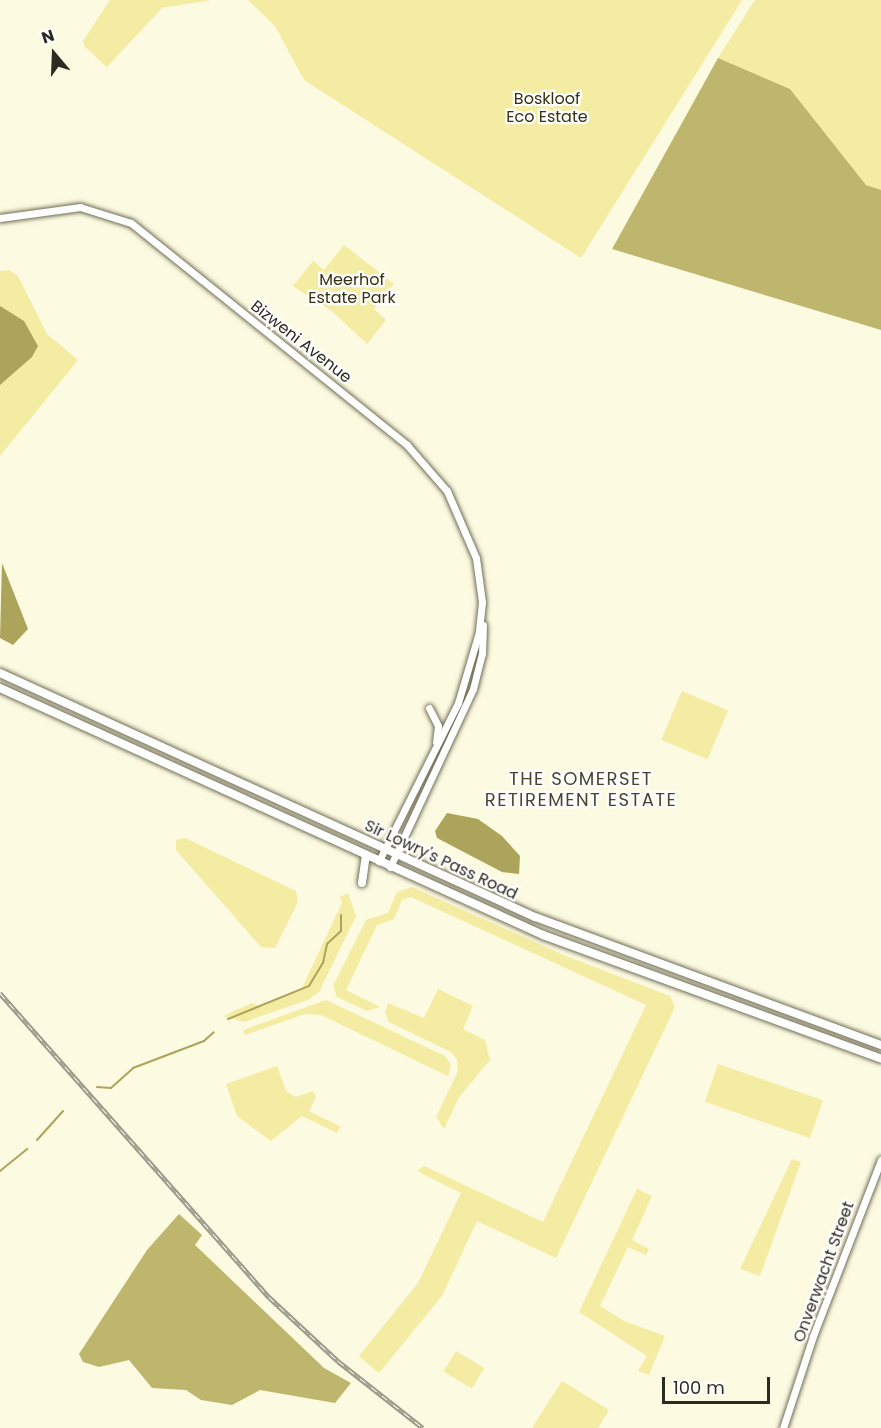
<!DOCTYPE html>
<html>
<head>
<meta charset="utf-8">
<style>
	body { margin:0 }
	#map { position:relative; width:881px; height:1428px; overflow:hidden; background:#fcfae0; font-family:Poppins,sans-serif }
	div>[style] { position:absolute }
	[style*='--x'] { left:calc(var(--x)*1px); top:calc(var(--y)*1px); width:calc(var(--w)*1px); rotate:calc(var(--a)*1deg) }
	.green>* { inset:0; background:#f4eca2; transform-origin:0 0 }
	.forest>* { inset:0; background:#beb66c }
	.water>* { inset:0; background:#ada45b }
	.stream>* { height:2px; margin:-1px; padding:0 1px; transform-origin:1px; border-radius:1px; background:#ada45b }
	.roads { filter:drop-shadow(0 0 2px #716e58) drop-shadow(0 0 2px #716e58) }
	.tertiary>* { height:7px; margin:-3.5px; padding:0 3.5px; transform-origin:3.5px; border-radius:3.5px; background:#fff }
	.secondary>* { height:8px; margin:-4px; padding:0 4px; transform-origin:4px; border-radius:4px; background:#fff }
	.rail>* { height:4.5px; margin-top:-2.25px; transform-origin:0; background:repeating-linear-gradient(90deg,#fff 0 7px,#9c9a88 0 14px); box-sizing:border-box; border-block:2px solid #9c9a88 }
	span { translate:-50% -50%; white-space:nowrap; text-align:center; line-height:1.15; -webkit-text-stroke:4.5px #fff; paint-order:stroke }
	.park-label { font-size:16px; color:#363211 }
	.street-label { font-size:16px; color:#2c2b21 }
	.neighbourhood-label { font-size:18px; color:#474530; letter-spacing:1.5px }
	.north { position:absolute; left:24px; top:24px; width:60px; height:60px; -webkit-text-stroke:4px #fff; paint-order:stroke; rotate:341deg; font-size:16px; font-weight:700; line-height:24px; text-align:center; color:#2c2b21 }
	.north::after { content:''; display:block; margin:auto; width:21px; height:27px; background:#2c2b21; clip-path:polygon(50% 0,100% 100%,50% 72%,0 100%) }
	.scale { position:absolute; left:662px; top:1377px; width:108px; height:27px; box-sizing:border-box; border:3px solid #2c2b21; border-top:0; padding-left:8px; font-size:18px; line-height:21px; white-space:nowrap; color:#2c2b21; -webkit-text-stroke:4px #fff; paint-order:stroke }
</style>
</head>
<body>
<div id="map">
	<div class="green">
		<i style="clip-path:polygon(110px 0,211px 0,162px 8px,107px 67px,84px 46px,83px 41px)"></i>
		<i style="clip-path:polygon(248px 0,742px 0,581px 258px,304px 80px,275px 26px)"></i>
		<i style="clip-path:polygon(755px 0,881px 0,881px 190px,866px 185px,790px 89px,718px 58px)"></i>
		<i style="clip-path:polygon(344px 245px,394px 284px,374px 309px,386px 320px,367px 344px,332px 311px,293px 286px,313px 261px,324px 270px)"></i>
		<i style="clip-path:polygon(9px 270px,18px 276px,47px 334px,78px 360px,0 456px,0 271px)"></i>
		<i style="left:682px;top:691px;width:50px;height:53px;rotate:23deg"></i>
		<i style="clip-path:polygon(185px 838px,296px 891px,298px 902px,275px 948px,261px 947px,176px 850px,176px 840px)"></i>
		<i style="clip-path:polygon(412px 887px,566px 956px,670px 996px,675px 1007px,556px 1258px,477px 1221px,442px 1296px,379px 1373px,359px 1356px,418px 1283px,461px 1193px,417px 1171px,424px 1166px,543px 1222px,646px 1005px,411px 897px,402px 900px,394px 919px,377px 925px,346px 990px,380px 1007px,367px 1011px,337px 997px,333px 986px,366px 920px,388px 913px,397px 892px)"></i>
		<i style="clip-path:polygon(348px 893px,356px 916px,319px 992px,308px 1000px,244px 1022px,223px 1016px,252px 1003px,259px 1006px,302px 988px,342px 903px,340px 897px)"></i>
		<i style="clip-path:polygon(438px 989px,473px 1006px,463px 1029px,485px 1040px,490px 1060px,459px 1097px,444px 1129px,436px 1117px,458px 1071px,457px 1059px,449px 1051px,389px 1022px,385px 1013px,388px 1003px,424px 1018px)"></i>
		<i style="clip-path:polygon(326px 1000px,445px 1056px,451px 1065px,448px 1076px,321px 1015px,305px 1014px,245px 1035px,243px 1030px)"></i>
		<i style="left:718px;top:1064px;width:111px;height:40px;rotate:19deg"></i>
		<i style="clip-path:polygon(277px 1066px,286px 1091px,296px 1097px,313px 1091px,316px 1097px,309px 1111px,340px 1126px,337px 1133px,302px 1116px,271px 1141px,237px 1116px,226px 1084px)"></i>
		<i style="clip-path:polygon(792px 1159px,801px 1162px,760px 1276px,740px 1269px)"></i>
		<i style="clip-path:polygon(637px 1189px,652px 1196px,632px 1240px,649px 1249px,646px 1255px,628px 1247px,600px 1306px,624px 1321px,665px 1336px,649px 1375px,638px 1371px,647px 1356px,579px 1312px)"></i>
		<i style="left:456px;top:1351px;width:33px;height:24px;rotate:31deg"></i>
		<i style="clip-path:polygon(562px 1381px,609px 1410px,598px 1428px,532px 1428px)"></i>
	</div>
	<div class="forest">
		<i style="clip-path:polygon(718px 58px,790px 89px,866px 185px,881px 190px,881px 330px,612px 249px)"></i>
		<i style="clip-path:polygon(179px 1214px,202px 1235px,195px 1245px,324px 1368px,351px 1383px,335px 1403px,260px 1390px,232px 1405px,201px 1400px,186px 1390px,152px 1388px,129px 1360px,99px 1367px,83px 1362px,79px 1354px,147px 1250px)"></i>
	</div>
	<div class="water">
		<i style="clip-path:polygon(0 306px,24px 321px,38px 346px,32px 357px,0 385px)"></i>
		<i style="clip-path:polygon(2px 563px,28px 629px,13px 645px,0 638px)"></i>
		<i style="clip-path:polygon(447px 813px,478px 819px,502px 836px,520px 856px,519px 874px,502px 872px,437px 838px,435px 831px)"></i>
	</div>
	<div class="stream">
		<i style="--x:228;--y:1019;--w:87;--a:-22.2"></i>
		<i style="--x:309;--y:986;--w:27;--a:-59"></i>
		<i style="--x:323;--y:963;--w:19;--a:-78"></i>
		<i style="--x:327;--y:944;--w:19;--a:-43"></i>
		<i style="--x:341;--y:931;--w:16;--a:-90"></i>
		<i style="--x:97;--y:1087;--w:14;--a:4"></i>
		<i style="--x:111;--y:1088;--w:30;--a:-42"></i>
		<i style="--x:133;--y:1068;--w:76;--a:-20.8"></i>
		<i style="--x:204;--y:1041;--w:13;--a:-42"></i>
		<i style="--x:37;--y:1140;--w:39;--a:-48"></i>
		<i style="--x:0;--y:1171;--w:35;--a:-39"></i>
	</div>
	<div class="roads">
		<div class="tertiary">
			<i style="--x:0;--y:218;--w:81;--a:-7.8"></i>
			<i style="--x:80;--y:207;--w:53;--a:17.4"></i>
			<i style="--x:131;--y:223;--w:354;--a:38.8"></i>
			<i style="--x:407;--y:445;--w:61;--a:49"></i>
			<i style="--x:447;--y:491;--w:73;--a:66.6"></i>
			<i style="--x:476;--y:558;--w:44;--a:82.2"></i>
			<i style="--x:482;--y:602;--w:30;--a:96"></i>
			<i style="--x:479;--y:632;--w:74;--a:106.5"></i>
			<i style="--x:458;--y:703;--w:177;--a:116.6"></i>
			<i style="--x:429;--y:708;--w:20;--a:63"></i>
			<i style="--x:438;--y:726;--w:16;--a:97"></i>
			<i style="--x:390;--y:867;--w:196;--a:-65"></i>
			<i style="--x:473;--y:689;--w:36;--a:-76"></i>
			<i style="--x:482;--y:654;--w:29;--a:-88"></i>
			<i style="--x:783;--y:1428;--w:97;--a:-71.9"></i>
			<i style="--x:813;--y:1336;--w:189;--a:-68.9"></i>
		</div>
		<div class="secondary">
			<i style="--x:0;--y:673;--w:588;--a:24.52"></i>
			<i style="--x:535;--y:917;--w:369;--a:20.3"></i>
			<i style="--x:0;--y:688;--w:597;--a:24.46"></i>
			<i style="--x:543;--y:935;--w:360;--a:20.1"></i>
			<i style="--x:362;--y:883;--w:28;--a:-82"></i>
		</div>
	</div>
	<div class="rail">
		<i style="--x:0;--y:993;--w:406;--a:48.5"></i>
		<i style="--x:269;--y:1297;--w:94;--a:42.8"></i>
		<i style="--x:338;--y:1361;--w:108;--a:38.2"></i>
	</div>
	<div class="park-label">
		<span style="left:547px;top:108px">Boskloof<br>Eco Estate</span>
		<span style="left:352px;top:289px">Meerhof<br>Estate Park</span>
	</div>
	<div class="street-label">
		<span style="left:301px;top:342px;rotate:38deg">Bizweni Avenue</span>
		<span style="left:441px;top:860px;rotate:25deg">Sir Lowry's Pass Road</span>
		<span style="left:824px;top:1272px;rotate:-70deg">Onverwacht Street</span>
	</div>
	<div class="neighbourhood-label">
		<span style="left:581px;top:790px">THE SOMERSET<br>RETIREMENT ESTATE</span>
	</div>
	<div class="north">N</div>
	<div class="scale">100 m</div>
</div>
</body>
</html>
